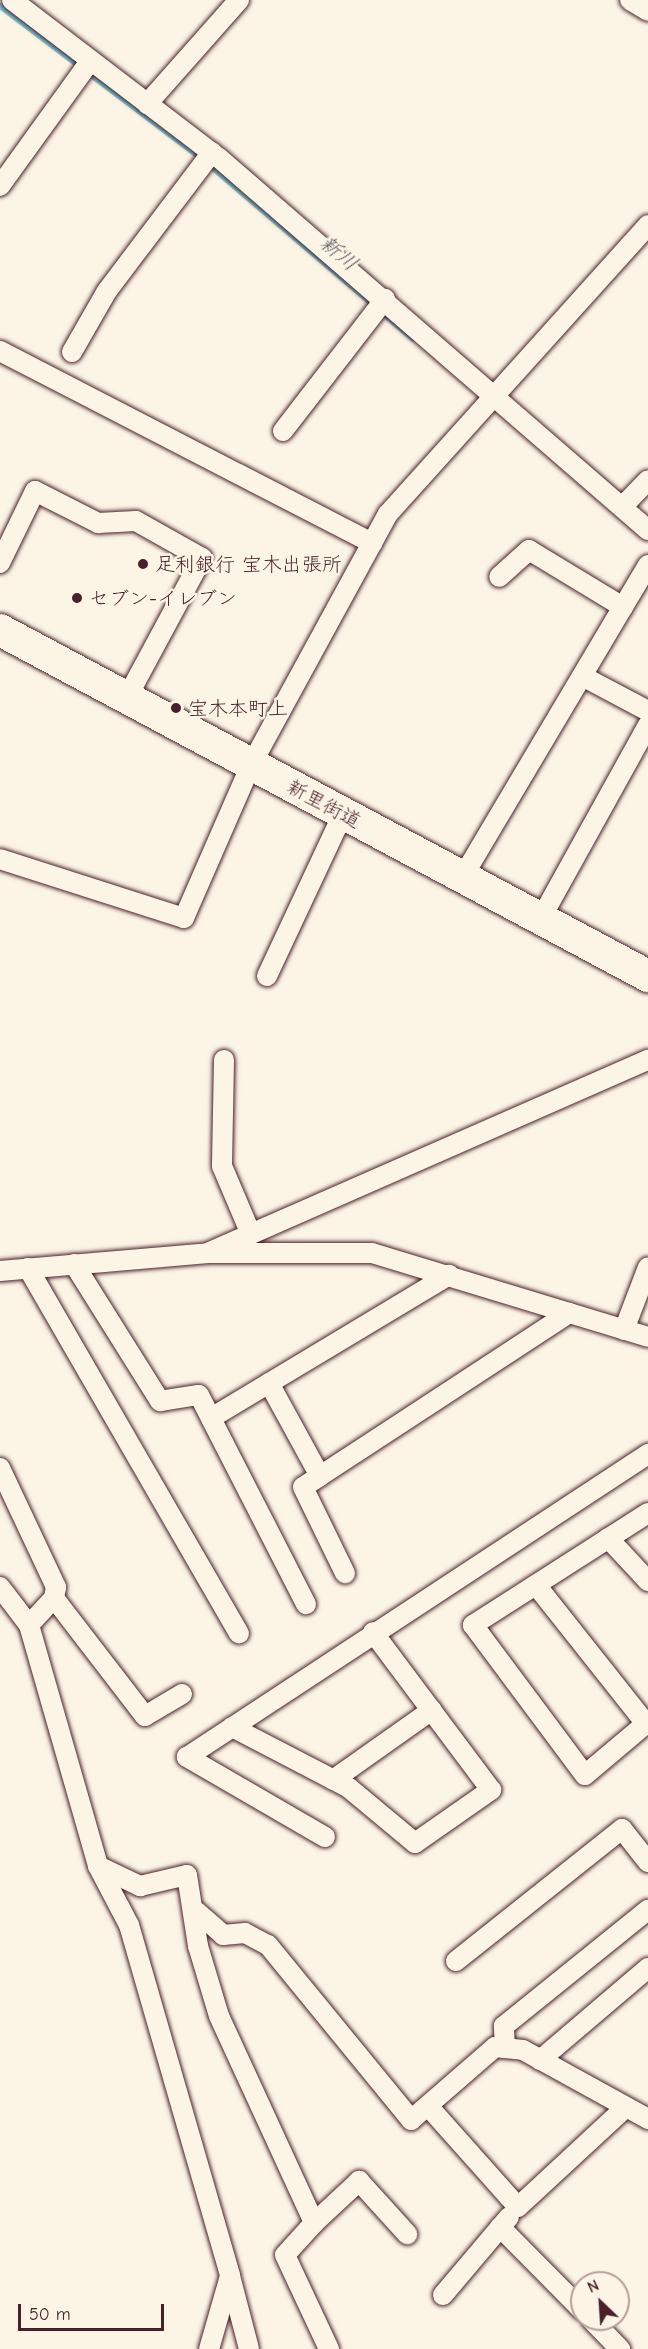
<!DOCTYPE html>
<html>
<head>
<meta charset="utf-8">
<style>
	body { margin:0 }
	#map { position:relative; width:648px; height:2349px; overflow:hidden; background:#fcf5e5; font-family:"Comic Neue","Klee One",sans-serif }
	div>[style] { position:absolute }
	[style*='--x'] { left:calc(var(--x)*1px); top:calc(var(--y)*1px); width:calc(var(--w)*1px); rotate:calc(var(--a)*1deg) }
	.stream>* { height:6px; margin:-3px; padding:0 3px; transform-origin:3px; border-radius:3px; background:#78c8d4 }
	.roads { filter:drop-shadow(0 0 2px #4a1f2b) drop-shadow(0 0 2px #4a1f2b) }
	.minor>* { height:20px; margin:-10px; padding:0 10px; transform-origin:10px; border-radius:10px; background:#fcf5e5 }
	.primary>* { height:32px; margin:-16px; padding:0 16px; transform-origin:16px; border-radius:16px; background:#fcf5e5 }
	.dots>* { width:16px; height:16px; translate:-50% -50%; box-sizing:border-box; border:3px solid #fcf5e5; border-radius:50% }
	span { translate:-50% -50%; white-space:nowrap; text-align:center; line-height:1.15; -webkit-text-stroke:5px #fcf5e5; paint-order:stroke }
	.poi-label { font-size:20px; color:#4a1f2b }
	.left { translate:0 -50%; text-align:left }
	.street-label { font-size:20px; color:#4a1f2b }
	.water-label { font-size:21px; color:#58525e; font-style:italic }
	.north { position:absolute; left:570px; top:2271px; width:60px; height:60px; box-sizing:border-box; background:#fcf5e5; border:2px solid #b59f9b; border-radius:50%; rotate:335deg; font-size:16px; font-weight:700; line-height:24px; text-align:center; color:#4a1f2b }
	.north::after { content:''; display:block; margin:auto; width:21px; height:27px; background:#4a1f2b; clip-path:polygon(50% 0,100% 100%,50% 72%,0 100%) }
	.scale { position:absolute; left:18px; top:2304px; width:146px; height:27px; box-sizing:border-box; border:3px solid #4a1f2b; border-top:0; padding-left:8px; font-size:18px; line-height:21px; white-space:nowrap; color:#4a1f2b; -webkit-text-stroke:4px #fcf5e5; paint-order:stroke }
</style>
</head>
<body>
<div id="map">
	<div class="stream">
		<i style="--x:0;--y:6;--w:258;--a:37.1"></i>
		<i style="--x:206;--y:162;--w:272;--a:40.5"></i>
	</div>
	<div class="roads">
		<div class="minor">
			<i style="--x:12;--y:0;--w:260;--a:37.4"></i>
			<i style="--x:219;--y:158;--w:568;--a:40.93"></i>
			<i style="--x:630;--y:0;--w:21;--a:31"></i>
			<i style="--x:147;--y:104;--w:139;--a:-48.5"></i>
			<i style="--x:0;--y:186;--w:154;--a:-54.2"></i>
			<i style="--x:0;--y:351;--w:419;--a:27.3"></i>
			<i style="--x:72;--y:352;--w:70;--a:-60.2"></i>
			<i style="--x:107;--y:291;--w:174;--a:-52.9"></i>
			<i style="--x:283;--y:431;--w:167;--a:-52.3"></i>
			<i style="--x:622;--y:507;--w:37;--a:-46"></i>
			<i style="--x:0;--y:563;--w:80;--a:-64.1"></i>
			<i style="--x:35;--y:491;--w:71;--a:26.9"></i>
			<i style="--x:98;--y:523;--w:38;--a:-3"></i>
			<i style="--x:136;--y:521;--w:76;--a:29.3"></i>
			<i style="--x:202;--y:558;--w:158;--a:118.3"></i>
			<i style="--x:623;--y:607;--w:49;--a:-59.2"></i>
			<i style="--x:582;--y:676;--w:75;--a:27.9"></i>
			<i style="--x:0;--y:859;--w:193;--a:17.8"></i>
			<i style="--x:184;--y:918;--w:167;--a:-66.4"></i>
			<i style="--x:251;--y:765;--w:286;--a:-61.4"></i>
			<i style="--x:388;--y:514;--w:389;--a:-48"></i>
			<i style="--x:462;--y:878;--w:315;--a:-59.3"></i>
			<i style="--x:623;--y:607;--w:110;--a:-148.8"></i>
			<i style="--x:529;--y:550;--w:40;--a:138"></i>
			<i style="--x:540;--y:920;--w:223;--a:-61"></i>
			<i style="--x:267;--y:976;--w:179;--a:-64.9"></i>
			<i style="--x:224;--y:1060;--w:106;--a:91.1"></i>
			<i style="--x:222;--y:1166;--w:72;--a:67"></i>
			<i style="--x:210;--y:1252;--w:478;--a:-23.7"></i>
			<i style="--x:74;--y:1264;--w:162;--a:57.9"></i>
			<i style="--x:160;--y:1401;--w:39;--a:-9"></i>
			<i style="--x:199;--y:1395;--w:235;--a:62.9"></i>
			<i style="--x:28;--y:1268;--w:422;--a:60"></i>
			<i style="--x:0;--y:1271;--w:209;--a:-4.9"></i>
			<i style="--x:208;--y:1253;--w:164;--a:0"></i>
			<i style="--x:372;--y:1253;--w:288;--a:16.9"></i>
			<i style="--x:624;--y:1330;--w:67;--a:-69.1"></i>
			<i style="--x:269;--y:1383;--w:106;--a:61.3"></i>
			<i style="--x:320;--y:1476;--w:298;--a:-33.2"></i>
			<i style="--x:211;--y:1418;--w:278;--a:-31"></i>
			<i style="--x:0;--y:1468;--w:132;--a:64.8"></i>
			<i style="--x:56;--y:1587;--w:11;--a:100"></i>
			<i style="--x:54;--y:1598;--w:37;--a:133"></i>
			<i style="--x:320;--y:1476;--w:20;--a:147"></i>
			<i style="--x:303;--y:1487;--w:96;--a:64"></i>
			<i style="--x:648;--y:1513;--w:208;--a:147.4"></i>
			<i style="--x:473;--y:1625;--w:187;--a:53.3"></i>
			<i style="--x:585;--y:1775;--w:82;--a:-40.1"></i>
			<i style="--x:608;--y:1538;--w:59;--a:47.1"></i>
			<i style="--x:536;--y:1585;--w:177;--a:51.6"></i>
			<i style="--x:0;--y:1587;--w:48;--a:52.7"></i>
			<i style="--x:29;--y:1625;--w:251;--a:74"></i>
			<i style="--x:98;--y:1866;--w:67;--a:62.3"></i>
			<i style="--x:129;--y:1925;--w:365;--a:73.9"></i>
			<i style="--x:230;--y:2276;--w:76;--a:106"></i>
			<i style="--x:54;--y:1598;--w:149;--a:52.4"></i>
			<i style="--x:145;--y:1716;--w:43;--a:-30.7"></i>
			<i style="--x:232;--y:1727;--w:132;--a:27.5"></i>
			<i style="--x:349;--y:1788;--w:86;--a:39.8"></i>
			<i style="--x:415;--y:1843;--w:93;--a:-34.9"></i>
			<i style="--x:491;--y:1790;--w:197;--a:-126.8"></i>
			<i style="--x:333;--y:1780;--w:121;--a:-35.3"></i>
			<i style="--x:325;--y:1837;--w:160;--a:-149.9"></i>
			<i style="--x:187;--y:1757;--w:552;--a:-33.32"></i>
			<i style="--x:98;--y:1866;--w:47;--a:25.5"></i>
			<i style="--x:140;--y:1886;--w:48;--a:-13.2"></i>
			<i style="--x:187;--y:1875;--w:72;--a:81.2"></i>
			<i style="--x:198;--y:1946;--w:73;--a:73.3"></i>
			<i style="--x:219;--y:2016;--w:228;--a:65.3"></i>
			<i style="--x:314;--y:2223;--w:43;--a:132.2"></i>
			<i style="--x:285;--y:2255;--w:104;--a:64.9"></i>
			<i style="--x:197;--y:1912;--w:35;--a:41"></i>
			<i style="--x:223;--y:1935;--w:22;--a:-5"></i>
			<i style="--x:245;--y:1933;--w:26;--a:28"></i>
			<i style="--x:268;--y:1945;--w:226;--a:50.7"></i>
			<i style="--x:411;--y:2120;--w:111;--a:-41"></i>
			<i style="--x:495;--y:2047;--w:28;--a:6"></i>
			<i style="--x:523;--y:2050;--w:143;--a:28.9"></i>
			<i style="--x:456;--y:1961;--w:212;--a:-38.5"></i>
			<i style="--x:622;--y:1829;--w:42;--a:51.8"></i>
			<i style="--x:505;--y:2048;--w:22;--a:-93"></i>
			<i style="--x:504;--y:2026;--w:185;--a:-38.9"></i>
			<i style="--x:540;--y:2060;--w:142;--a:-40.4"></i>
			<i style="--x:428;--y:2106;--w:135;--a:48.3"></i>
			<i style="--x:518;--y:2207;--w:147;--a:-42.8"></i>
			<i style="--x:314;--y:2223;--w:62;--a:-43"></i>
			<i style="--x:359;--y:2181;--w:72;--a:47.8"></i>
			<i style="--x:500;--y:2227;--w:117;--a:45.3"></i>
			<i style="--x:230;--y:2276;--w:75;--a:75.4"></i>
			<i style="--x:443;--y:2295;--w:102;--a:-49.8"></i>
			<i style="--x:591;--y:2319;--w:42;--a:46"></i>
		</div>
		<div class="primary">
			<i style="--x:0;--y:630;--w:735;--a:28.1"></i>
		</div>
	</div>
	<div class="dots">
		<i style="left:143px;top:564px;background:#4a1f2b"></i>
		<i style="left:77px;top:598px;background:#4a1f2b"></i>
		<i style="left:176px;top:708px;background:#4a1f2b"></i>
	</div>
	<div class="poi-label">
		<span class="left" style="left:155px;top:564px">足利銀行 宝木出張所</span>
		<span class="left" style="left:89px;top:598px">セブン-イレブン</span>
		<span class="left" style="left:188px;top:708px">宝木本町上</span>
	</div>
	<div class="street-label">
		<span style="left:324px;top:804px;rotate:28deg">新里街道</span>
	</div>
	<div class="water-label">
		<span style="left:339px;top:253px;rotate:40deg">新川</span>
	</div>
	<div class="north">N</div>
	<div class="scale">50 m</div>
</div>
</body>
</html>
